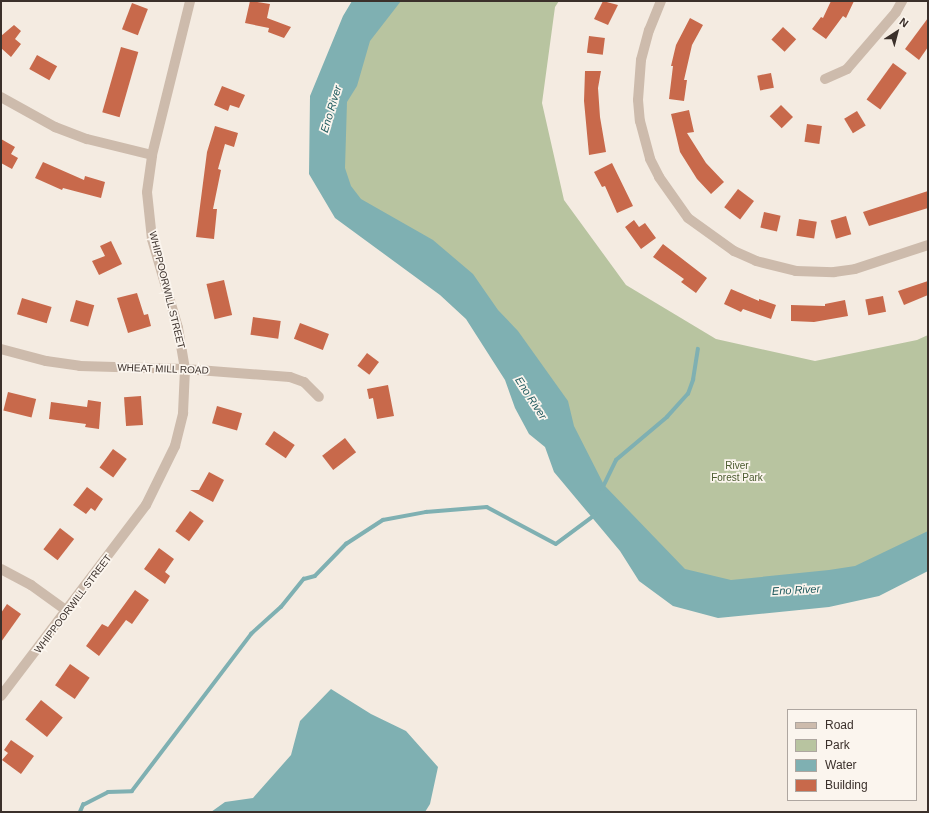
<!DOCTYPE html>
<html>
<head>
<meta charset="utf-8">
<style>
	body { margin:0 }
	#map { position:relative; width:929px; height:813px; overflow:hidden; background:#f4ebe1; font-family:Arial,sans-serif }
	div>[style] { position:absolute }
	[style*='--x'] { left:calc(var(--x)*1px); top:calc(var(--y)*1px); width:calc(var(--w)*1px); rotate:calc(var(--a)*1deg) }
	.green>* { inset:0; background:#b8c4a0 }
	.water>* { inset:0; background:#7fb0b2 }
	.stream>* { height:3.5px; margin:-1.75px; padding:0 1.75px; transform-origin:1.75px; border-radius:1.75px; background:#7fb0b2 }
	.building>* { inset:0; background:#c8694b; transform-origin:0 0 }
	.minor>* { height:10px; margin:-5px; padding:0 5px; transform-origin:5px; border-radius:5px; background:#cdbbac }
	span { translate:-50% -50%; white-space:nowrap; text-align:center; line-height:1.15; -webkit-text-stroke:3.5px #fbf5ee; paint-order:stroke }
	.street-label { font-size:10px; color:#3b302b }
	.park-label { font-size:10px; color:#4a5a2e }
	.water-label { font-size:11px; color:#1f5a5e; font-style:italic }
	.frame { position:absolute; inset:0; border:2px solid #3b302b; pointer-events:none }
	.legend { position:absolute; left:787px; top:709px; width:130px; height:92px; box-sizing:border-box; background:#fbf5ee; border:1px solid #aea6a0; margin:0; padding:5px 7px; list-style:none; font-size:12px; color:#3b302b }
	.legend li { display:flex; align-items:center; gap:8px; height:20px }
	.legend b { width:20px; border:1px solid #aea6a0 }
	.north { position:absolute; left:877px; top:12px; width:40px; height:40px; -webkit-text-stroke:3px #fbf5ee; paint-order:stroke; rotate:36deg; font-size:11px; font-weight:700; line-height:16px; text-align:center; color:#3b302b }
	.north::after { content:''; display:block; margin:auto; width:14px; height:18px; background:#3b302b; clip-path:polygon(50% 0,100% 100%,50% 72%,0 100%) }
</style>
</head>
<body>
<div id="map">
	<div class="green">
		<i style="clip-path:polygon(367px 1px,559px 1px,555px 7px,542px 103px,564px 200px,626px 285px,716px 339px,815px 361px,917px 340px,928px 335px,928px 556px,695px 594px,651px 560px,455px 262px,324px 179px)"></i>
	</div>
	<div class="water">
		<i style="clip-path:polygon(352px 1px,401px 1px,370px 41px,357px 86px,347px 102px,345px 168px,351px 186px,361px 199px,433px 240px,473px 274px,498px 310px,518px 331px,568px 401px,574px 426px,604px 485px,685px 569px,731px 580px,829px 570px,855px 566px,928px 531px,928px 571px,879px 596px,829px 607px,718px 618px,673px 606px,639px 581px,620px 551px,554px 472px,545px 447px,529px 434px,515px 408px,505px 380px,466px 319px,440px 295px,335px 218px,309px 174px,310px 96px,343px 16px)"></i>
		<i style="clip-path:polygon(331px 689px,371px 714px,406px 731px,438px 767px,430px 804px,425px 812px,211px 812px,225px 802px,253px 798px,291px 755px,300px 721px)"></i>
	</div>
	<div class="stream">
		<i style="--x:602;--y:489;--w:32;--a:-64"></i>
		<i style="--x:616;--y:460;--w:67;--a:-40.1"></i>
		<i style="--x:667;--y:417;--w:31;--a:-48"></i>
		<i style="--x:688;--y:394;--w:15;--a:-70"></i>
		<i style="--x:693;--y:380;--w:31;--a:-81"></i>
		<i style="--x:80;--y:812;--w:8;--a:-67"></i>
		<i style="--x:83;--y:805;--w:28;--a:-27"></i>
		<i style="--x:108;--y:792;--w:24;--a:-2"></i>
		<i style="--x:132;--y:791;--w:197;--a:-52.8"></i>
		<i style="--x:251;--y:634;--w:40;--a:-42"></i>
		<i style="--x:281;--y:607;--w:36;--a:-51"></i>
		<i style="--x:304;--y:579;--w:11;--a:-15"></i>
		<i style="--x:315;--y:576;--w:45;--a:-45.9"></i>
		<i style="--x:346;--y:544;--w:44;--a:-33"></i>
		<i style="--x:383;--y:520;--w:44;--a:-10.5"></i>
		<i style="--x:426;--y:512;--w:61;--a:-4.7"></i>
		<i style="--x:487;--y:507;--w:78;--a:28.2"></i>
		<i style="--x:556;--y:544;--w:49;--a:-36.6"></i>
	</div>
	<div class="building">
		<i style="clip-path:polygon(250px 1px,270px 4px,267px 18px,291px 27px,284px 38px,268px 32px,269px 28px,245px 23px)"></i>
		<i style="clip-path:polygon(603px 1px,618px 5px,608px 25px,594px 19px)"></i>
		<i style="clip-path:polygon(831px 1px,854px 1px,846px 18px,843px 16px,826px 39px,812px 29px,821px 17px,823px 18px)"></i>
		<i style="left:132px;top:3px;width:17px;height:28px;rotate:21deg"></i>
		<i style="clip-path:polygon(690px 18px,703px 25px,692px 45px,684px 80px,687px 80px,684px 101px,669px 99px,673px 66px,671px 66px,676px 45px)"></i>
		<i style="clip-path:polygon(928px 18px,928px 47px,919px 60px,905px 49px)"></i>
		<i style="clip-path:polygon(14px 25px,21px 31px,15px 39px,21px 44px,11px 57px,1px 48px,1px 36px)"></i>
		<i style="left:783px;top:27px;width:18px;height:17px;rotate:43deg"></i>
		<i style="left:589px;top:36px;width:16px;height:17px;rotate:7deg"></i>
		<i style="left:121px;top:47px;width:18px;height:68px;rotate:16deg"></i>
		<i style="left:37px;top:55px;width:23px;height:16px;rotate:29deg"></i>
		<i style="left:893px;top:63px;width:17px;height:45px;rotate:36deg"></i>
		<i style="clip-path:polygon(585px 71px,601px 71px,598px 88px,600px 117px,606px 152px,589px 155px,584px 101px)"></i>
		<i style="left:771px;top:73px;width:15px;height:14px;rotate:79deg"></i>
		<i style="clip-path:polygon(222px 86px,245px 95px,239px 108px,230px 105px,228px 111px,214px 105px)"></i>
		<i style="left:781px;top:105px;width:17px;height:16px;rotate:45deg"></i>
		<i style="clip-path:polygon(689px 110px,694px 132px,687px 133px,706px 163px,724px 182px,711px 194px,697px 179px,680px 152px,671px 114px)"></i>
		<i style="left:857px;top:111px;width:17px;height:15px;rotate:59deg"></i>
		<i style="left:807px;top:124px;width:15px;height:18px;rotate:8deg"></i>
		<i style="clip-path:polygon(215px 126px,238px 133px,234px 147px,225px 144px,218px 169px,221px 170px,213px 209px,217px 209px,214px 239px,196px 237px,207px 152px)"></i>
		<i style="clip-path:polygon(1px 139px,15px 147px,11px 154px,18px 158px,12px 169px,1px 163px)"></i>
		<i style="clip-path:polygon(43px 162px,84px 180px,85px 176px,105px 182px,101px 198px,63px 188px,62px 190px,35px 178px)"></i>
		<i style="clip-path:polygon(612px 163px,633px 206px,617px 213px,605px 186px,602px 187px,594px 172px)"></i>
		<i style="left:738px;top:189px;width:20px;height:23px;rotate:37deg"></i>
		<i style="clip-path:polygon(928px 191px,928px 208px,869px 226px,863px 212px)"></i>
		<i style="left:764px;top:212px;width:17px;height:16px;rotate:13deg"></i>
		<i style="left:846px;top:216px;width:19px;height:16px;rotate:74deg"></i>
		<i style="left:799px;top:219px;width:18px;height:17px;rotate:9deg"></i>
		<i style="clip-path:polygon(634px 220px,639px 227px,645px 223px,656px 238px,641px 249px,625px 227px)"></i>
		<i style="clip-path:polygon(111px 241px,122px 264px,99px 275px,92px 261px,105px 256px,100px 246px)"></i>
		<i style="clip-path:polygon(663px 244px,707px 278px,696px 293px,681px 282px,684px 279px,653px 257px)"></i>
		<i style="left:224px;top:280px;width:36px;height:18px;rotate:77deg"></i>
		<i style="clip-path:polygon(928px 281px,928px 295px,904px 305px,898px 291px)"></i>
		<i style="clip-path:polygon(731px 289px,759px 301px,759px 299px,776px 305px,771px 319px,743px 309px,741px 312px,724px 304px)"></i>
		<i style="clip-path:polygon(137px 293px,144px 315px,148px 314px,151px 326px,128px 333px,117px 298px)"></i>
		<i style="left:883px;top:296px;width:16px;height:18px;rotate:79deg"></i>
		<i style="left:22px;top:298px;width:31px;height:17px;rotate:17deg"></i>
		<i style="left:76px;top:300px;width:19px;height:22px;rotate:16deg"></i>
		<i style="clip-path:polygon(845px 300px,848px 316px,814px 322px,791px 321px,791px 305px,825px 306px,825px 304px)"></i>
		<i style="left:253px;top:317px;width:28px;height:18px;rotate:8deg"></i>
		<i style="left:300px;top:323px;width:31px;height:17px;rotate:21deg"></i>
		<i style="left:367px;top:353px;width:15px;height:16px;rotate:37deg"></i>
		<i style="clip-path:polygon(388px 385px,394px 416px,377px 419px,373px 398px,369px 399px,367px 389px)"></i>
		<i style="left:8px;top:392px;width:29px;height:19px;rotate:14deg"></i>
		<i style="left:141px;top:396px;width:29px;height:17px;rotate:86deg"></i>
		<i style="clip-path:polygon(88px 400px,101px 402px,99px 429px,85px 427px,86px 424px,49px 419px,51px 402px,87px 407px)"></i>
		<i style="left:217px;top:406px;width:26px;height:18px;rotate:16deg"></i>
		<i style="left:274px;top:431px;width:25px;height:16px;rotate:34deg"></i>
		<i style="left:345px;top:438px;width:18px;height:29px;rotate:52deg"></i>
		<i style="left:113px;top:449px;width:17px;height:23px;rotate:36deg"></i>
		<i style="clip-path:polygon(209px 472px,224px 480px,213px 502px,190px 490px,199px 490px)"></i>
		<i style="clip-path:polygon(87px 487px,103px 499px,95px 511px,91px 508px,86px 514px,73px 505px)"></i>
		<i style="left:190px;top:511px;width:17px;height:25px;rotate:36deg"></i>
		<i style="left:60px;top:528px;width:18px;height:27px;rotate:38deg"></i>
		<i style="clip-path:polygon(159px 548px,174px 559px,165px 572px,170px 576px,165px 584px,144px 569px)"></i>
		<i style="clip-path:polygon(135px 590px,149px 600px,132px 624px,126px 620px,99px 656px,86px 646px,102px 624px,108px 627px)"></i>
		<i style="clip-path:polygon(7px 604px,21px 614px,1px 642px,1px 613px)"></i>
		<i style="left:70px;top:664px;width:24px;height:26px;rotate:35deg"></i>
		<i style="left:41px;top:700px;width:28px;height:25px;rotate:39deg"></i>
		<i style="clip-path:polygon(11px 740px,34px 756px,21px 774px,2px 760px,8px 753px,4px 750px)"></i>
	</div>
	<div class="minor">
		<i style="--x:661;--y:1;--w:31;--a:112"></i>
		<i style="--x:649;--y:30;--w:31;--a:105"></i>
		<i style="--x:641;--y:60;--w:40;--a:94.3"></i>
		<i style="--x:638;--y:100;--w:21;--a:85"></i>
		<i style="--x:640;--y:121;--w:39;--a:75"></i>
		<i style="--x:650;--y:159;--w:20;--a:63"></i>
		<i style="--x:659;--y:177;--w:50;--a:54.7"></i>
		<i style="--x:688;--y:218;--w:57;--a:35.7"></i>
		<i style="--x:734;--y:251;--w:24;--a:24"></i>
		<i style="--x:756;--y:261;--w:41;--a:14"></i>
		<i style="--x:796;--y:271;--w:38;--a:2"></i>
		<i style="--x:834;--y:272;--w:21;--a:-8"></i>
		<i style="--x:855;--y:269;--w:77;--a:-18.2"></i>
		<i style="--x:825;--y:79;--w:24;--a:-24"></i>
		<i style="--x:847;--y:69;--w:75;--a:-49.3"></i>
		<i style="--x:896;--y:12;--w:13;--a:-61"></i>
		<i style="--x:1;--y:97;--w:62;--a:29.1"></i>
		<i style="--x:55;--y:127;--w:34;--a:21"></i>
		<i style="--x:87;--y:139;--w:67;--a:13.8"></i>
		<i style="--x:1;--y:349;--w:47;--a:14.9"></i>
		<i style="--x:46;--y:361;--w:34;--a:8"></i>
		<i style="--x:80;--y:366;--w:105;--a:1.6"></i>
		<i style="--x:185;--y:369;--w:105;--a:4.4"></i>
		<i style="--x:290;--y:377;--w:15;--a:20"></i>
		<i style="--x:304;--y:382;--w:21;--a:45"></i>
		<i style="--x:1;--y:569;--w:34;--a:28"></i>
		<i style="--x:31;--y:585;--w:44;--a:35.8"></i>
		<i style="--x:1;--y:696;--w:240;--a:-52.8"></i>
		<i style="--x:146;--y:505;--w:66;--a:-63.8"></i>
		<i style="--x:175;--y:446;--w:34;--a:-76"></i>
		<i style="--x:183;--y:413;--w:44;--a:-87.4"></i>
		<i style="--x:185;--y:369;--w:42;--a:-99.7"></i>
		<i style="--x:178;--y:328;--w:93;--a:-106.3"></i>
		<i style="--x:152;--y:239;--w:47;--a:-96.1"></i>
		<i style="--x:147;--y:192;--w:37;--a:-82"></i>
		<i style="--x:152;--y:155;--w:159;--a:-76.1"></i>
	</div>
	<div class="street-label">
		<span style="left:167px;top:290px;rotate:76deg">WHIPPOORWILL STREET</span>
		<span style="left:163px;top:369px;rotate:2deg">WHEAT MILL ROAD</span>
		<span style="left:73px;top:604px;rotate:-53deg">WHIPPOORWILL STREET</span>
	</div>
	<div class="park-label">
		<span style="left:737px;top:471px">River<br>Forest Park</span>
	</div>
	<div class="water-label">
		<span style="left:331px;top:109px;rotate:-73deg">Eno River</span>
		<span style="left:531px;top:398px;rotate:57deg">Eno River</span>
		<span style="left:796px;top:590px;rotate:-3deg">Eno River</span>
	</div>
	<div class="frame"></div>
	<ul class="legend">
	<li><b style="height:5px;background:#cdbbac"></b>Road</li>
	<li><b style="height:11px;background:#b8c4a0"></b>Park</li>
	<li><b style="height:11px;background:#7fb0b2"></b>Water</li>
	<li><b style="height:11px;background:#c8694b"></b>Building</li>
	</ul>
	<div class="north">N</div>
</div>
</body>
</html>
